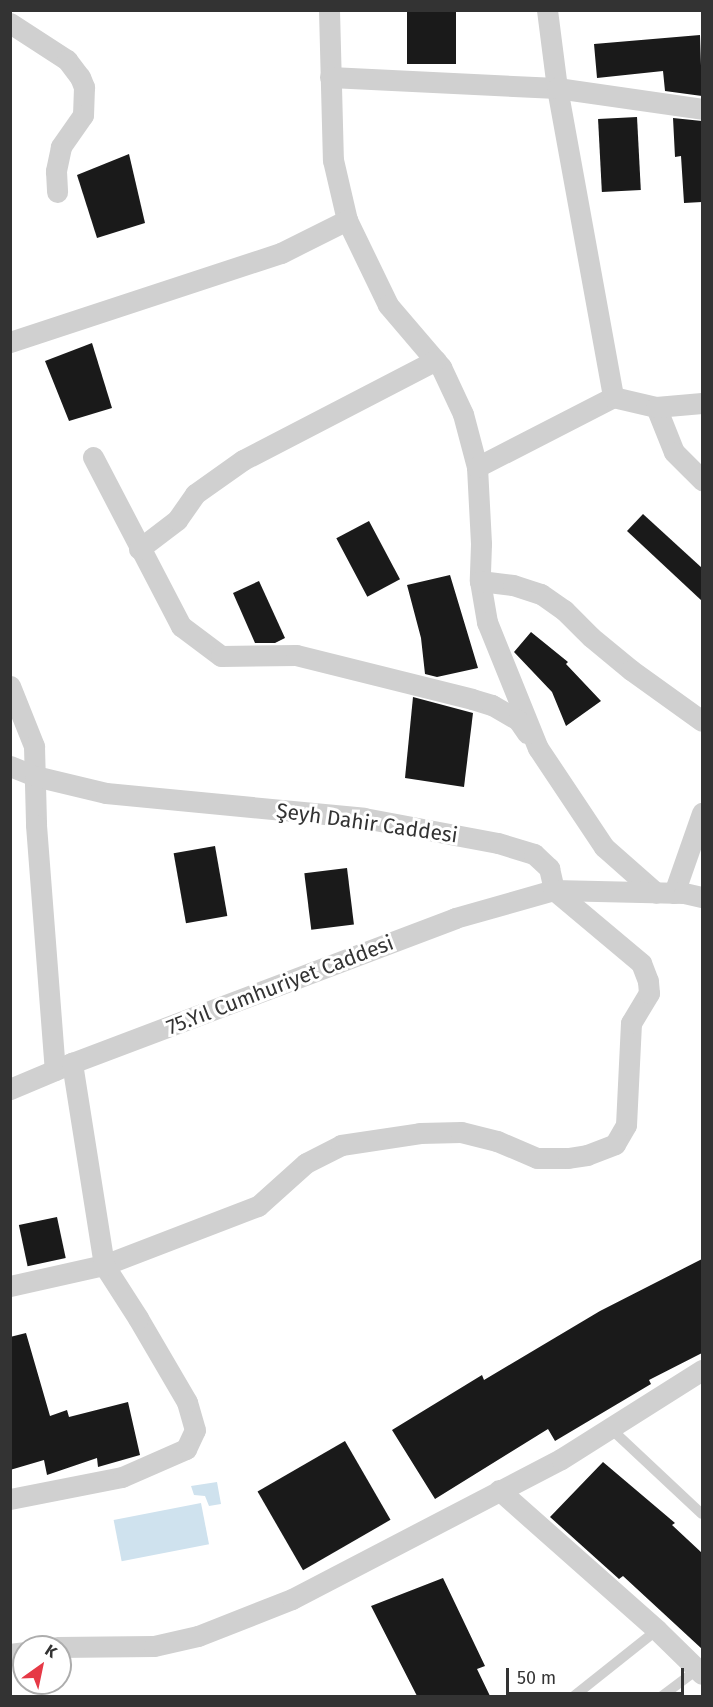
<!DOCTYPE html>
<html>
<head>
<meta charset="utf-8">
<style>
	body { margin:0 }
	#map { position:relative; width:713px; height:1707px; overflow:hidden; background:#fff; font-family:"Fira Sans",sans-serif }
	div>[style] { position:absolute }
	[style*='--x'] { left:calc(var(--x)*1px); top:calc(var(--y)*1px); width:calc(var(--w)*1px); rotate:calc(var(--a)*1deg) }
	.water>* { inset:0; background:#cfe2ee; transform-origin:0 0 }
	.building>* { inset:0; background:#1a1a1a; transform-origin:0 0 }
	.service>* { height:10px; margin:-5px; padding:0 5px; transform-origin:5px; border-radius:5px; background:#d0d0d0 }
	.minor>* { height:21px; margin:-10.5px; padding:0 10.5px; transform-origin:10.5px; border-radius:10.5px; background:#d0d0d0 }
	span { translate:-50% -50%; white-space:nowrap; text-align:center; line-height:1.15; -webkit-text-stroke:6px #fff; paint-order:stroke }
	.street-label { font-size:21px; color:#333 }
	.frame { position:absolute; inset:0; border:12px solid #333; pointer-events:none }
	.north { position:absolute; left:12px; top:1635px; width:60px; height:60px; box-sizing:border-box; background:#fff; border:2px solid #adadad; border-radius:50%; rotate:33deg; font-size:16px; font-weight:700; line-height:24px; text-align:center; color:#333 }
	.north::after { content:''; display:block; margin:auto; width:21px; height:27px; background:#e63946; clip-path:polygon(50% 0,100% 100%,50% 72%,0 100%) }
	.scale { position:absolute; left:506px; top:1668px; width:178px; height:27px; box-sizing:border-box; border:3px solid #333; border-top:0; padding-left:8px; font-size:18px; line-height:21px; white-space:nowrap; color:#333; -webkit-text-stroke:4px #fff; paint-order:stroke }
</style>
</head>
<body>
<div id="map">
	<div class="water">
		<i style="clip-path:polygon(217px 1482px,221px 1504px,209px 1506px,205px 1496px,194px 1495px,191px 1486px)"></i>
		<i style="left:201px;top:1503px;width:42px;height:89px;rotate:79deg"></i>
	</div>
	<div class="building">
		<i style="left:407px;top:10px;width:49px;height:54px"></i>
		<i style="clip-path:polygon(700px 35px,702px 96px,665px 91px,663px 71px,597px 78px,594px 44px)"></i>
		<i style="left:637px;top:117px;width:73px;height:39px;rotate:87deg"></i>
		<i style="clip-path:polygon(673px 118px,702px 121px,702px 202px,684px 203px,681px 156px,675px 157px)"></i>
		<i style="clip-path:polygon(129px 154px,145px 223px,97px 238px,77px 175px)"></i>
		<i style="clip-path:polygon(92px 343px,112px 408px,69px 421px,45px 361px)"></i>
		<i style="clip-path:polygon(643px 514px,702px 568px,702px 601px,627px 531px)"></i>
		<i style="left:369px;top:521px;width:66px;height:37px;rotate:62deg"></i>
		<i style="clip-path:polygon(450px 575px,478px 668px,437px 677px,425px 674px,421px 638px,407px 585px)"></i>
		<i style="clip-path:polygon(259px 581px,285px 638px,275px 643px,255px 643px,233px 593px)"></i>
		<i style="clip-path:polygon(531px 632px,568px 662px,566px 664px,601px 701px,566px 726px,552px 692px,514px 652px)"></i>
		<i style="clip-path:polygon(413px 697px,473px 713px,464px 787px,405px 778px)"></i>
		<i style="left:215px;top:846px;width:71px;height:42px;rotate:80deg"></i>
		<i style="left:347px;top:868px;width:57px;height:43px;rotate:83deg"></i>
		<i style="left:57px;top:1217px;width:42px;height:39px;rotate:78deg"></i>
		<i style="clip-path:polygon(702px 1259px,702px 1353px,649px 1380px,651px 1384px,555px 1441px,548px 1429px,435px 1499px,392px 1430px,482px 1375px,484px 1380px,600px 1311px)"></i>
		<i style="clip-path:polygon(26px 1333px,50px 1416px,67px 1410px,69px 1417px,128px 1402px,140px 1455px,98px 1467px,97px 1458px,47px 1475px,44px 1460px,10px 1470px,10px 1337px)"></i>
		<i style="left:345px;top:1441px;width:91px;height:101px;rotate:60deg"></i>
		<i style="clip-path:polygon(603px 1462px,675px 1523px,672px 1525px,702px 1553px,702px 1649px,623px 1576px,619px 1579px,550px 1517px)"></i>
		<i style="clip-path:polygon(443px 1578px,485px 1666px,477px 1669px,490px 1696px,417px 1696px,371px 1606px)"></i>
	</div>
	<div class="service">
		<i style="--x:609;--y:1427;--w:127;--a:43.1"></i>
		<i style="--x:574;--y:1696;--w:106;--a:-38.5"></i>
		<i style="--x:662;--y:1696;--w:45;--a:-36.9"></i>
	</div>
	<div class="minor">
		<i style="--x:329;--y:10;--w:150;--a:88.5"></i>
		<i style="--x:333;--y:160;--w:62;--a:76.9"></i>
		<i style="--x:347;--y:220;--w:94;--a:64.2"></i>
		<i style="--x:388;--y:305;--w:82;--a:49.5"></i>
		<i style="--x:441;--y:367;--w:52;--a:64.9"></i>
		<i style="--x:463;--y:414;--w:55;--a:75.2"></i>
		<i style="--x:477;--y:467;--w:77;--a:87"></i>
		<i style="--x:481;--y:544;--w:37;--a:92"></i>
		<i style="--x:480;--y:581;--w:42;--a:80.3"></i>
		<i style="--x:487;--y:622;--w:136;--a:68"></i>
		<i style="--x:538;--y:748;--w:119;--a:56.3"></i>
		<i style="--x:604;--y:847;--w:69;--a:41.5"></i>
		<i style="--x:547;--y:10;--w:79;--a:82.7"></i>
		<i style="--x:557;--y:88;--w:314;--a:79.7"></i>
		<i style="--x:10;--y:23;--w:68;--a:33"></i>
		<i style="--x:67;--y:60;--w:21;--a:53"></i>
		<i style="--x:80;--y:77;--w:11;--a:68"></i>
		<i style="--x:84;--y:87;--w:28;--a:92"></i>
		<i style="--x:83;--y:115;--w:39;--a:125"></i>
		<i style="--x:61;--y:147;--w:25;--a:102"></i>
		<i style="--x:56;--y:171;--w:21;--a:87"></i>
		<i style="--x:330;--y:77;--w:227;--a:2.8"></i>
		<i style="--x:557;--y:88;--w:147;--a:8.2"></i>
		<i style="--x:10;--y:342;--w:285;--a:-18.2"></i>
		<i style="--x:281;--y:253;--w:74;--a:-26.6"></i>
		<i style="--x:656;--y:407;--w:48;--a:68.2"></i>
		<i style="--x:674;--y:452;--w:40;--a:45"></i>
		<i style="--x:93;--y:457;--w:191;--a:62.5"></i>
		<i style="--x:181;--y:626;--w:50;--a:36.9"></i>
		<i style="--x:221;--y:656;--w:75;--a:-0.8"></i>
		<i style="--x:296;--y:655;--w:181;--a:14"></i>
		<i style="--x:472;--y:699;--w:21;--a:17"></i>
		<i style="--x:492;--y:705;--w:30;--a:30"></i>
		<i style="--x:518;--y:720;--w:16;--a:55"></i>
		<i style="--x:477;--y:467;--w:153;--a:-27.2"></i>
		<i style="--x:613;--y:397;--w:44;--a:13.1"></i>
		<i style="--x:656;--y:407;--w:46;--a:-5"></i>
		<i style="--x:139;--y:549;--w:48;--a:-37.3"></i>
		<i style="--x:177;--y:520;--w:32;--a:-55"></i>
		<i style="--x:195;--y:494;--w:59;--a:-35.3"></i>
		<i style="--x:243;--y:460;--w:217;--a:-27.4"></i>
		<i style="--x:480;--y:581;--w:33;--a:7"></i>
		<i style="--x:513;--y:585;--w:29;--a:18"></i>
		<i style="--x:541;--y:594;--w:28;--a:35"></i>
		<i style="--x:564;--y:610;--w:38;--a:45"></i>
		<i style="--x:591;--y:637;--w:52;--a:39.5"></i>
		<i style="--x:631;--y:670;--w:87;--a:35.7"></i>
		<i style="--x:10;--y:686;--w:65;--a:68.2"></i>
		<i style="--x:34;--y:746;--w:79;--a:88.5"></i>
		<i style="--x:36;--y:825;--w:246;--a:85.6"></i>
		<i style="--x:10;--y:766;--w:27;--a:22"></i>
		<i style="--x:35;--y:776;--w:73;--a:13.5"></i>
		<i style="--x:106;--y:793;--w:259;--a:5.5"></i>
		<i style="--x:364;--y:818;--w:136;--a:10.6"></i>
		<i style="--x:498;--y:843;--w:38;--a:17"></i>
		<i style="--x:534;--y:854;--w:21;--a:43"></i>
		<i style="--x:549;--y:868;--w:23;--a:77"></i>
		<i style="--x:674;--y:893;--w:85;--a:-70.7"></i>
		<i style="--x:10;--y:1089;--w:67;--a:-22.8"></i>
		<i style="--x:72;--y:1063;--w:410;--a:-20.7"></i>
		<i style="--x:455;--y:918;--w:103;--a:-15.8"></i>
		<i style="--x:554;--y:890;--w:130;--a:1.3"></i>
		<i style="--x:684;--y:893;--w:18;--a:13"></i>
		<i style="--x:10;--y:1286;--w:96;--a:-12.6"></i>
		<i style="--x:104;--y:1265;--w:165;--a:-21"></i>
		<i style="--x:258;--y:1206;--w:64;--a:-41.9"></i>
		<i style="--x:306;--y:1163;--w:39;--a:-27"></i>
		<i style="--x:341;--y:1145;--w:80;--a:-8.6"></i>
		<i style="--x:420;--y:1133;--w:41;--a:-1.4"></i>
		<i style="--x:461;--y:1132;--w:37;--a:14"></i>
		<i style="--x:497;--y:1141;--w:43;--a:23"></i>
		<i style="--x:537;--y:1158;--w:31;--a:0"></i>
		<i style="--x:568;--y:1158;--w:19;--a:-9"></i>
		<i style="--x:587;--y:1155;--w:30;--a:-21"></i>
		<i style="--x:615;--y:1144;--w:22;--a:-60"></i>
		<i style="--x:626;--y:1125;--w:102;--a:-87.2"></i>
		<i style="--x:631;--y:1023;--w:35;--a:-59"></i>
		<i style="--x:649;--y:993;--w:12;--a:-95"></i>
		<i style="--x:648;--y:981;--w:19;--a:-111"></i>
		<i style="--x:641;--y:963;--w:114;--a:-140"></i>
		<i style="--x:499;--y:1490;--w:211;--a:41.5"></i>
		<i style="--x:657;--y:1630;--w:63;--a:44.4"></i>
		<i style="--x:10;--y:1499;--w:114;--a:-11.1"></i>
		<i style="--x:122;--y:1477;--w:70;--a:-23.6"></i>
		<i style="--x:186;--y:1449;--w:21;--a:-65"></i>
		<i style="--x:195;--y:1430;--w:29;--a:-106"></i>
		<i style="--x:187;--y:1402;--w:97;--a:-120.3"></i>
		<i style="--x:138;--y:1318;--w:63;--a:-122.7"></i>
		<i style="--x:104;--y:1265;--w:205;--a:-99"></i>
		<i style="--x:57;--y:1647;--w:97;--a:-0.6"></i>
		<i style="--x:154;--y:1646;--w:45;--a:-12.8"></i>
		<i style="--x:198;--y:1636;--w:101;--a:-21.5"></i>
		<i style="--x:292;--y:1599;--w:303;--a:-27.5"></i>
		<i style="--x:561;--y:1459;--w:167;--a:-32.3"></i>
		<i style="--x:10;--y:1654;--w:14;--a:-8"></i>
	</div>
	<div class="street-label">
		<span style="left:367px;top:823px;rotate:8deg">Şeyh Dahir Caddesi</span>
		<span style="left:280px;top:985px;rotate:-21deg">75.Yıl Cumhuriyet Caddesi</span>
	</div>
	<div class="frame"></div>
	<div class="north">K</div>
	<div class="scale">50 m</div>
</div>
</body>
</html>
